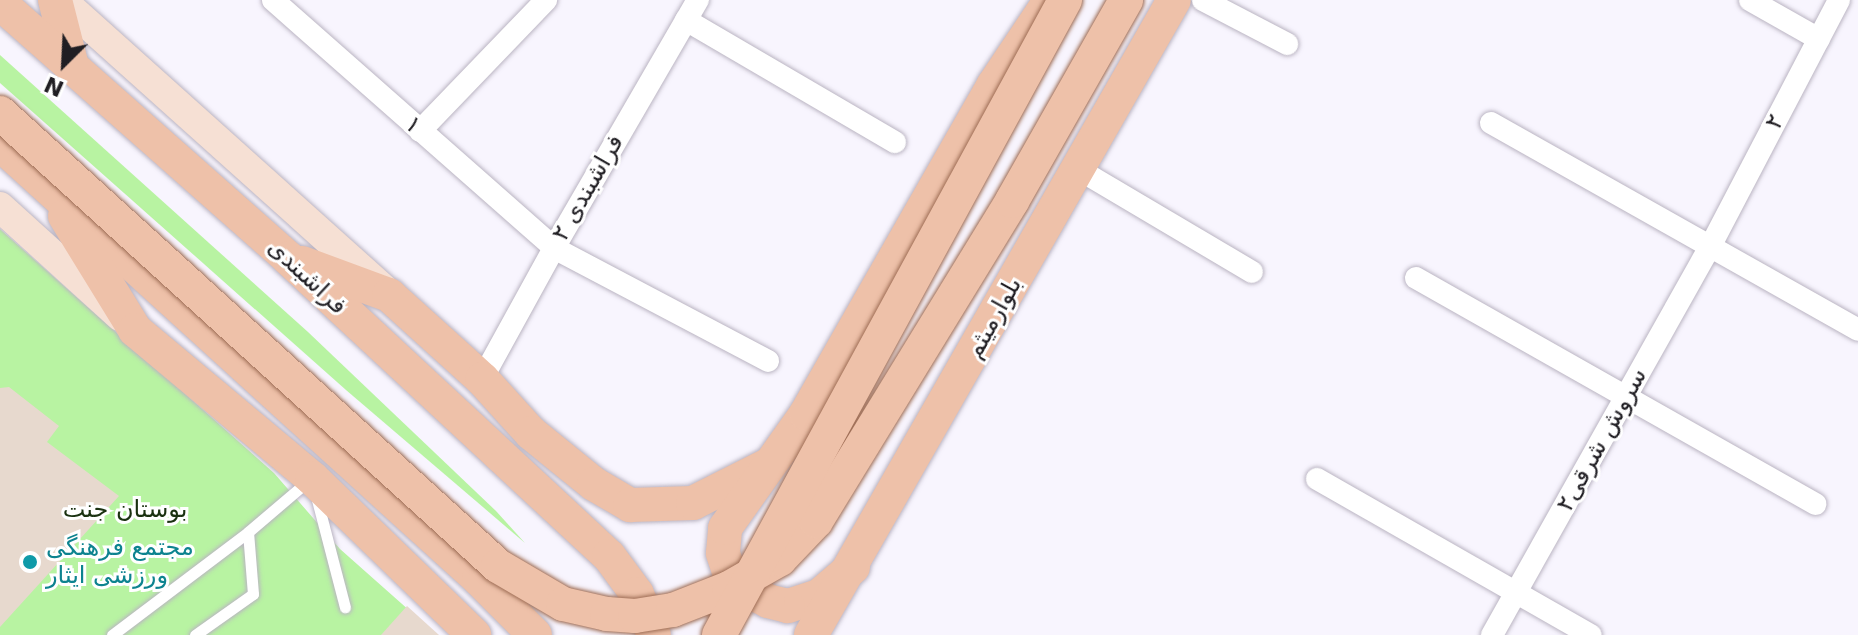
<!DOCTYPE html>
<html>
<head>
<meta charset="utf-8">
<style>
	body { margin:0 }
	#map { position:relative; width:1858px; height:635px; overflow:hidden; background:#f8f5fe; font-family:"DejaVu Sans",Vazirmatn,sans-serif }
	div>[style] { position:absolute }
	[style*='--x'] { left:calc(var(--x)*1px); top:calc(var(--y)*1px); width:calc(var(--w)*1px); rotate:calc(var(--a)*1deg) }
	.green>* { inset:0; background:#b8f3a2 }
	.building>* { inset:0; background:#e7d9ce }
	.roads { filter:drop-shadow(0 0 2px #bab4c2) drop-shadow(0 0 2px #bab4c2) }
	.service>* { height:11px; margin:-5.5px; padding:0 5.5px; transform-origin:5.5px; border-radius:5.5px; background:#fff }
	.minor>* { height:22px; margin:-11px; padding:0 11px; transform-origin:11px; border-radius:11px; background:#fff }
	.secondary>* { height:30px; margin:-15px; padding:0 15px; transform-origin:15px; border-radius:15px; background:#f6e0d4 }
	.primary>* { height:34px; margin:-17px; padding:0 17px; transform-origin:17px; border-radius:17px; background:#eec1a9 }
	.bridges { filter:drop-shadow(0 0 2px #9e6d55) drop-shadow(0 0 2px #9e6d55) }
	.primary-bridge>* { height:34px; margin:-17px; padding:0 17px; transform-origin:17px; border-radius:17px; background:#eec1a9 }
	.dots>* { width:22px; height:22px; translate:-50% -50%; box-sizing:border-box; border:4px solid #fff; border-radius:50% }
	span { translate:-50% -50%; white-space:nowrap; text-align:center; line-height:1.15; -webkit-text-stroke:6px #fff; paint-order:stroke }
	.street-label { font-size:24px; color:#201e23 }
	.park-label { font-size:24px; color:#1a3110 }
	.culture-label { font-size:24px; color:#0d838f }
	.left { translate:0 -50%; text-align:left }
	.north { position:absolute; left:24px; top:24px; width:80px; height:80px; -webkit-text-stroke:6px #fff; paint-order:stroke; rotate:204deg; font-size:22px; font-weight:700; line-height:32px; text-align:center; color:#201e23 }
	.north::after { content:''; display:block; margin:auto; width:28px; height:36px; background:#201e23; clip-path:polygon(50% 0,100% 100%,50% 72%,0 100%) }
</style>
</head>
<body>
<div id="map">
	<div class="green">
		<i style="clip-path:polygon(0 55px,308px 332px,496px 511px,525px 543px,346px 390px,0 83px)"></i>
		<i style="clip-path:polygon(0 229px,274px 473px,340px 549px,437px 635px,0 635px)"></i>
	</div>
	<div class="building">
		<i style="clip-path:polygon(9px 387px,59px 426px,47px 442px,119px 496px,0 627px,0 388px)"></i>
		<i style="clip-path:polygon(407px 606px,439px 635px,381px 635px)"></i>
	</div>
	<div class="roads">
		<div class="service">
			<i style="--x:316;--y:496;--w:115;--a:75.4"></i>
			<i style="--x:112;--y:635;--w:171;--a:-37.1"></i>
			<i style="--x:248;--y:532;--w:80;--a:-40.4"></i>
			<i style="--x:195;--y:635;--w:71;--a:-35.3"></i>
			<i style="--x:253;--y:594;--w:62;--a:-94.6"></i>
		</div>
		<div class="minor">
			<i style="--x:273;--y:0;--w:375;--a:41.4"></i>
			<i style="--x:554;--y:248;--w:242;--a:27.8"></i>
			<i style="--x:1203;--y:0;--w:95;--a:27.6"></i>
			<i style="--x:1750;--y:0;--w:79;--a:29.5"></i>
			<i style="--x:686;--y:20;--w:242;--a:30.3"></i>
			<i style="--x:1491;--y:123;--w:421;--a:29.4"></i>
			<i style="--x:420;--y:131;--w:182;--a:-46.1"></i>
			<i style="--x:1078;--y:169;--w:202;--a:30.6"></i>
			<i style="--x:1416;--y:278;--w:459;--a:29.5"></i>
			<i style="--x:482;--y:379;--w:149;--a:-61.2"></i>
			<i style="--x:554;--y:248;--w:287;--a:-59.9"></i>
			<i style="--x:1317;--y:479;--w:315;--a:29.7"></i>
			<i style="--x:1492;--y:635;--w:447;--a:-60.7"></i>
			<i style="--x:1711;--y:245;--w:276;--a:-62.4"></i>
		</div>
		<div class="secondary">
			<i style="--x:61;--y:0;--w:435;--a:41.9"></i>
			<i style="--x:0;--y:207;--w:162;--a:42.2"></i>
		</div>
		<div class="primary">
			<i style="--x:55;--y:0;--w:68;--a:75.6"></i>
			<i style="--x:0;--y:3;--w:385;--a:41.5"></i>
			<i style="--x:288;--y:258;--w:438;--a:42.9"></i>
			<i style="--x:609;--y:556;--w:47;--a:53.6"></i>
			<i style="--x:637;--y:594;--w:44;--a:67.5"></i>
			<i style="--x:0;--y:144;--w:647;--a:42.24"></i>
			<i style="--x:479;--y:579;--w:79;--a:45"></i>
			<i style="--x:65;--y:216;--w:134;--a:58.4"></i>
			<i style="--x:135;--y:330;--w:231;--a:39.9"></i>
			<i style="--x:312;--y:478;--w:226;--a:44.1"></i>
			<i style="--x:302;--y:263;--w:93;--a:20.2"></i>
			<i style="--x:389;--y:295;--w:125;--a:42.1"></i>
			<i style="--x:482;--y:379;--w:73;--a:47.8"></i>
			<i style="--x:531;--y:433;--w:81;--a:39"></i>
			<i style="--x:594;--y:484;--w:42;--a:30.3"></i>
			<i style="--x:630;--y:505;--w:63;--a:-1.8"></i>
			<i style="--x:693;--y:503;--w:80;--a:-26.9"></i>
			<i style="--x:853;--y:567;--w:45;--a:139.5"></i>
			<i style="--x:819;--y:596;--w:33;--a:162"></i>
			<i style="--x:788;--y:606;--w:21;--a:-166"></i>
			<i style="--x:768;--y:601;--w:24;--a:-152"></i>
			<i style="--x:747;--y:590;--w:25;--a:-135"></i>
			<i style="--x:729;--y:572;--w:20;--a:-108"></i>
			<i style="--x:723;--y:553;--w:25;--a:-85"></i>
			<i style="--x:725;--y:528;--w:140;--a:-54.6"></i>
			<i style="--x:806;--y:414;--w:378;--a:-60.3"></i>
			<i style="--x:993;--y:86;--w:102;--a:-56.2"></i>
			<i style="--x:811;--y:635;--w:731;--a:-60.25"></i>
		</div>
	</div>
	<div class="bridges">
		<div class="primary-bridge">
			<i style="--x:0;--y:113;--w:673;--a:42.29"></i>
			<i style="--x:498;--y:566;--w:75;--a:30.3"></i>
			<i style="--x:563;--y:604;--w:45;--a:12.8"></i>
			<i style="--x:607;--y:614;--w:28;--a:4"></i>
			<i style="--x:635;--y:616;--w:38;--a:-9"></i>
			<i style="--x:673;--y:610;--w:60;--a:-21.4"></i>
			<i style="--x:729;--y:588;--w:59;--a:-29.6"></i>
			<i style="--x:780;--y:559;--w:52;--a:-46.5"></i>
			<i style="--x:816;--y:521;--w:375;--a:-58.5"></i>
			<i style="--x:1012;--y:201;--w:231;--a:-60.4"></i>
			<i style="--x:719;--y:635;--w:723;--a:-61.41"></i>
		</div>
	</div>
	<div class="dots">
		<i style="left:30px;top:562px;background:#0f9aa8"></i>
	</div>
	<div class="street-label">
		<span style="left:1775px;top:122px;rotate:-62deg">۲</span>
		<span style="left:413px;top:125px;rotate:42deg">۱</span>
		<span style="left:588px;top:188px;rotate:-60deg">۲ فراشبندی</span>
		<span style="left:307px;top:277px;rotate:43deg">فراشبندی</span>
		<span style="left:994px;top:318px;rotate:-61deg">بلوارمیثم</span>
		<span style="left:1602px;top:440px;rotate:-61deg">سروش شرقی۲</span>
	</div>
	<div class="park-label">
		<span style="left:125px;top:510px">بوستان جنت</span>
	</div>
	<div class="culture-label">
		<span class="left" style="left:46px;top:562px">مجتمع فرهنگی<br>ورزشی ایثار</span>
	</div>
	<div class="north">N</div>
</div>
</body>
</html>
